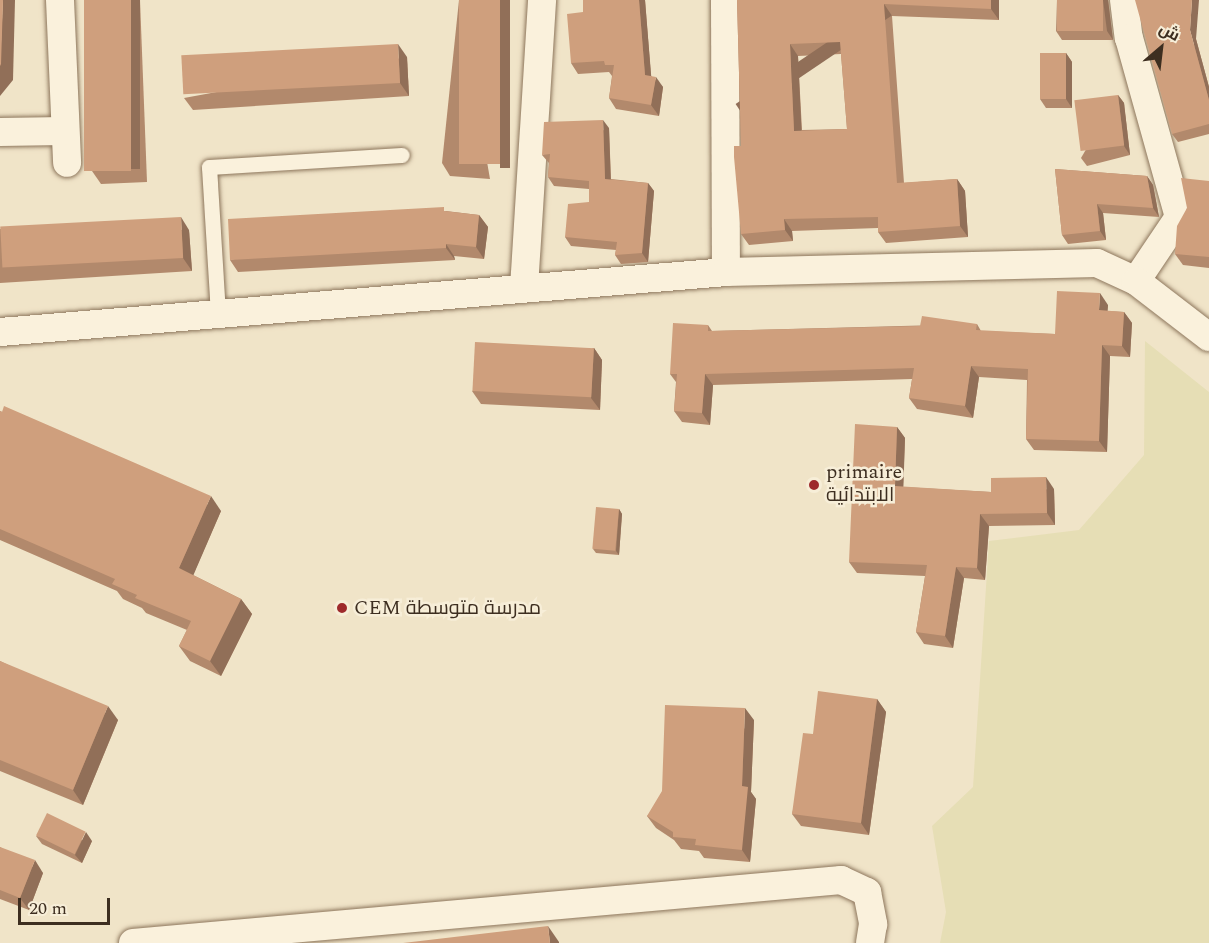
<!DOCTYPE html>
<html>
<head>
<meta charset="utf-8">
<style>
	body { margin:0 }
	#map { position:relative; width:1209px; height:943px; overflow:hidden; background:#f0e4c8; font-family:Spectral,Cairo,serif }
	div>[style] { position:absolute }
	[style*='--x'] { left:calc(var(--x)*1px); top:calc(var(--y)*1px); width:calc(var(--w)*1px); rotate:calc(var(--a)*1deg) }
	.farmland>* { inset:0; background:#e6deb5 }
	.roads { filter:drop-shadow(0 0 2px #8d765c) drop-shadow(0 0 2px #8d765c) }
	.service>* { height:15px; margin:-7.5px; padding:0 7.5px; transform-origin:7.5px; border-radius:7.5px; background:#faf1dc }
	.minor>* { height:28px; margin:-14px; padding:0 14px; transform-origin:14px; border-radius:14px; background:#faf1dc }
	.wall>* { inset:0; background:#b2896c }
	.shaded-wall>* { inset:0; background:#916f58; transform-origin:0 0 }
	.building>* { inset:0; background:#cf9f7d; transform-origin:0 0 }
	.dots>* { width:16px; height:16px; translate:-50% -50%; box-sizing:border-box; border:3px solid #f7eed8; border-radius:50% }
	span { translate:-50% -50%; white-space:nowrap; text-align:center; line-height:1.15; -webkit-text-stroke:5px #f7eed8; paint-order:stroke }
	.poi-label { font-size:20px; color:#3d2e20 }
	.left { translate:0 -50%; text-align:left }
	.north { position:absolute; left:1131px; top:18px; width:60px; height:60px; -webkit-text-stroke:4px #f7eed8; paint-order:stroke; rotate:28deg; font-size:16px; font-weight:700; line-height:24px; text-align:center; color:#3d2e20 }
	.north::after { content:''; display:block; margin:auto; width:21px; height:27px; background:#3d2e20; clip-path:polygon(50% 0,100% 100%,50% 72%,0 100%) }
	.scale { position:absolute; left:18px; top:898px; width:92px; height:27px; box-sizing:border-box; border:3px solid #3d2e20; border-top:0; padding-left:8px; font-size:18px; line-height:21px; white-space:nowrap; color:#3d2e20; -webkit-text-stroke:4px #f7eed8; paint-order:stroke }
</style>
</head>
<body>
<div id="map">
	<div class="farmland">
		<i style="clip-path:polygon(1145px 341px,1209px 392px,1209px 943px,940px 943px,946px 912px,932px 826px,973px 787px,989px 541px,1079px 530px,1144px 455px)"></i>
	</div>
	<div class="roads">
		<div class="service">
			<i style="--x:218;--y:314;--w:147;--a:-93.5"></i>
			<i style="--x:209;--y:167;--w:193;--a:-3.6"></i>
		</div>
		<div class="minor">
			<i style="--x:60;--y:0;--w:163;--a:87.5"></i>
			<i style="--x:725;--y:0;--w:272;--a:89.8"></i>
			<i style="--x:1124;--y:0;--w:38;--a:83"></i>
			<i style="--x:1129;--y:38;--w:186;--a:74.4"></i>
			<i style="--x:1179;--y:217;--w:77;--a:123.9"></i>
			<i style="--x:0;--y:132;--w:64;--a:-0.9"></i>
			<i style="--x:524;--y:288;--w:289;--a:-86.4"></i>
			<i style="--x:0;--y:332;--w:728;--a:-4.72"></i>
			<i style="--x:726;--y:272;--w:371;--a:-1.4"></i>
			<i style="--x:1097;--y:263;--w:43;--a:24.8"></i>
			<i style="--x:1136;--y:281;--w:92;--a:37.5"></i>
			<i style="--x:133;--y:943;--w:711;--a:-5.08"></i>
			<i style="--x:841;--y:880;--w:29;--a:25"></i>
			<i style="--x:867;--y:892;--w:33;--a:79"></i>
			<i style="--x:873;--y:924;--w:19;--a:99"></i>
		</div>
	</div>
	<div class="wall">
		<i style="clip-path:polygon(84px 0,140px 0,147px 182px,101px 184px,92px 171px)"></i>
		<i style="clip-path:polygon(459px 0,490px 179px,450px 176px,442px 163px)"></i>
		<i style="clip-path:polygon(583px 0,645px 0,651px 76px,663px 87px,659px 116px,616px 109px,609px 98px,612px 76px,609px 72px,578px 74px,571px 63px,583px 12px)"></i>
		<i style="clip-path:polygon(evenodd,737px 0,999px 0,999px 20px,892px 16px,904px 183px,957px 179px,965px 191px,968px 237px,886px 243px,878px 232px,878px 228px,792px 231px,793px 241px,749px 245px,741px 234px,741px 146px,737px 0,841px 54px,847px 129px,802px 130px,798px 56px,841px 54px)"></i>
		<i style="clip-path:polygon(1057px 0,1108px 0,1113px 40px,1062px 40px,1056px 31px)"></i>
		<i style="clip-path:polygon(1196px 39px,1209px 87px,1209px 134px,1178px 142px,1172px 134px)"></i>
		<i style="clip-path:polygon(1066px 53px,1072px 62px,1072px 108px,1046px 108px,1040px 99px)"></i>
		<i style="clip-path:polygon(407px 57px,409px 96px,193px 110px,184px 98px)"></i>
		<i style="clip-path:polygon(1118px 95px,1124px 103px,1130px 155px,1087px 166px,1081px 158px)"></i>
		<i style="clip-path:polygon(609px 128px,611px 179px,648px 183px,654px 191px,648px 262px,621px 264px,615px 255px,616px 250px,571px 246px,565px 237px,589px 202px,589px 189px,554px 186px,548px 177px,549px 163px,542px 155px)"></i>
		<i style="clip-path:polygon(1055px 169px,1147px 176px,1153px 185px,1159px 217px,1103px 213px,1106px 240px,1068px 244px,1062px 235px)"></i>
		<i style="clip-path:polygon(1209px 181px,1209px 268px,1183px 265px,1175px 254px,1187px 208px)"></i>
		<i style="clip-path:polygon(446px 211px,479px 215px,488px 227px,484px 259px,454px 256px,455px 260px,238px 272px,230px 260px)"></i>
		<i style="clip-path:polygon(0 229px,189px 230px,192px 271px,0 283px)"></i>
		<i style="clip-path:polygon(1108px 305px,1107px 311px,1124px 312px,1132px 323px,1130px 357px,1110px 356px,1107px 452px,1034px 450px,1026px 439px,1027px 380px,979px 377px,973px 418px,917px 409px,909px 398px,912px 379px,713px 385px,710px 425px,682px 422px,674px 411px,676px 382px,670px 374px,708px 325px,712px 331px,977px 324px,981px 331px,1055px 334px)"></i>
		<i style="clip-path:polygon(594px 348px,602px 360px,600px 410px,481px 404px,472px 391px)"></i>
		<i style="clip-path:polygon(0 411px,221px 511px,193px 575px,241px 599px,252px 614px,221px 676px,190px 661px,179px 646px,187px 630px,146px 613px,142px 608px,123px 599px,117px 591px,0 540px)"></i>
		<i style="clip-path:polygon(897px 427px,905px 438px,903px 487px,991px 492px,1054px 489px,1055px 525px,989px 526px,985px 580px,964px 578px,953px 648px,924px 644px,916px 632px,925px 576px,857px 573px,849px 562px)"></i>
		<i style="clip-path:polygon(619px 509px,622px 514px,619px 555px,596px 553px,593px 549px)"></i>
		<i style="clip-path:polygon(0 661px,118px 720px,83px 805px,0 771px)"></i>
		<i style="clip-path:polygon(877px 699px,886px 712px,869px 835px,801px 826px,792px 814px,813px 734px)"></i>
		<i style="clip-path:polygon(754px 720px,751px 792px,756px 799px,750px 862px,704px 858px,699px 851px,681px 849px,674px 840px,656px 828px,647px 816px)"></i>
		<i style="clip-path:polygon(36px 836px,92px 841px,82px 863px,42px 844px)"></i>
		<i style="clip-path:polygon(0 847px,43px 873px,29px 910px,0 899px)"></i>
	</div>
	<div class="shaded-wall">
		<i style="clip-path:polygon(3px 0,15px 0,13px 80px,0 96px,0 66px)"></i>
		<i style="left:131px;top:0;width:9px;height:169px"></i>
		<i style="left:500px;top:0;width:10px;height:168px"></i>
		<i style="clip-path:polygon(639px 0,645px 0,652px 86px,645px 75px)"></i>
		<i style="clip-path:polygon(991px 0,999px 0,999px 20px,991px 9px)"></i>
		<i style="clip-path:polygon(1103px 0,1108px 0,1113px 40px,1107px 31px)"></i>
		<i style="clip-path:polygon(1192px 0,1199px 0,1196px 39px,1209px 87px,1209px 100px,1190px 30px)"></i>
		<i style="left:884px;top:4px;width:14px;height:179px;rotate:56deg"></i>
		<i style="clip-path:polygon(398px 44px,407px 57px,409px 96px,400px 83px)"></i>
		<i style="clip-path:polygon(790px 44px,798px 56px,802px 142px,794px 131px)"></i>
		<i style="clip-path:polygon(1066px 53px,1072px 62px,1072px 108px,1066px 99px)"></i>
		<i style="clip-path:polygon(656px 77px,663px 87px,659px 116px,651px 105px)"></i>
		<i style="clip-path:polygon(1118px 95px,1124px 103px,1130px 155px,1124px 146px)"></i>
		<i style="clip-path:polygon(603px 120px,609px 128px,611px 188px,605px 179px)"></i>
		<i style="clip-path:polygon(1147px 176px,1153px 185px,1159px 217px,1153px 208px)"></i>
		<i style="clip-path:polygon(957px 179px,965px 191px,968px 237px,960px 226px)"></i>
		<i style="clip-path:polygon(648px 183px,654px 191px,648px 262px,642px 253px)"></i>
		<i style="clip-path:polygon(1097px 204px,1103px 213px,1106px 240px,1100px 231px)"></i>
		<i style="clip-path:polygon(479px 215px,488px 227px,484px 259px,476px 247px)"></i>
		<i style="clip-path:polygon(181px 217px,189px 230px,192px 271px,183px 258px)"></i>
		<i style="clip-path:polygon(784px 219px,792px 231px,793px 241px,785px 230px)"></i>
		<i style="clip-path:polygon(446px 244px,454px 256px,455px 260px,446px 248px)"></i>
		<i style="clip-path:polygon(1100px 293px,1108px 305px,1107px 321px,1099px 310px)"></i>
		<i style="clip-path:polygon(1124px 312px,1132px 323px,1130px 357px,1122px 346px)"></i>
		<i style="clip-path:polygon(1102px 345px,1110px 356px,1107px 452px,1099px 441px)"></i>
		<i style="clip-path:polygon(594px 348px,602px 360px,600px 410px,591px 398px)"></i>
		<i style="clip-path:polygon(971px 366px,979px 377px,973px 418px,965px 406px)"></i>
		<i style="clip-path:polygon(705px 374px,713px 385px,710px 425px,702px 413px)"></i>
		<i style="clip-path:polygon(897px 427px,905px 438px,903px 498px,895px 486px)"></i>
		<i style="clip-path:polygon(1046px 477px,1054px 489px,1055px 525px,1047px 513px)"></i>
		<i style="clip-path:polygon(211px 496px,221px 511px,190px 583px,179px 568px)"></i>
		<i style="clip-path:polygon(619px 509px,622px 514px,619px 555px,616px 551px)"></i>
		<i style="clip-path:polygon(980px 514px,989px 526px,985px 580px,977px 568px)"></i>
		<i style="clip-path:polygon(956px 567px,964px 578px,953px 648px,945px 636px)"></i>
		<i style="clip-path:polygon(241px 599px,252px 614px,221px 676px,210px 661px)"></i>
		<i style="clip-path:polygon(877px 699px,886px 712px,869px 835px,861px 823px)"></i>
		<i style="clip-path:polygon(108px 706px,118px 720px,83px 805px,73px 790px)"></i>
		<i style="clip-path:polygon(745px 708px,754px 720px,751px 792px,756px 799px,750px 862px,742px 850px,742px 786px)"></i>
		<i style="clip-path:polygon(86px 832px,92px 841px,82px 863px,75px 855px)"></i>
		<i style="clip-path:polygon(35px 860px,43px 873px,29px 910px,20px 898px)"></i>
		<i style="clip-path:polygon(548px 926px,559px 942px,559px 943px,550px 943px)"></i>
	</div>
	<div class="building">
		<i style="clip-path:polygon(0 0,3px 0,1px 64px,0 66px)"></i>
		<i style="left:84px;top:0;width:47px;height:171px"></i>
		<i style="left:459px;top:0;width:41px;height:164px"></i>
		<i style="clip-path:polygon(583px 0,639px 0,645px 75px,656px 77px,651px 105px,609px 98px,614px 65px,605px 65px,604px 61px,571px 63px,567px 14px,583px 12px)"></i>
		<i style="clip-path:polygon(evenodd,737px 0,991px 0,991px 9px,884px 4px,897px 183px,957px 179px,960px 226px,878px 232px,878px 217px,784px 219px,785px 230px,741px 234px,734px 157px,734px 146px,741px 146px,737px 0,840px 42px,847px 129px,794px 131px,790px 44px,840px 42px)"></i>
		<i style="left:1057px;top:0;width:46px;height:31px"></i>
		<i style="clip-path:polygon(1135px 0,1192px 0,1190px 30px,1209px 100px,1209px 124px,1172px 134px)"></i>
		<i style="left:398px;top:44px;width:39px;height:217px;rotate:87deg"></i>
		<i style="left:1040px;top:53px;width:26px;height:46px"></i>
		<i style="left:1118px;top:95px;width:51px;height:44px;rotate:83deg"></i>
		<i style="clip-path:polygon(603px 120px,605px 179px,648px 183px,642px 253px,615px 255px,617px 242px,565px 237px,568px 204px,589px 202px,589px 181px,548px 177px,550px 154px,542px 155px,544px 122px)"></i>
		<i style="clip-path:polygon(1055px 169px,1147px 176px,1153px 208px,1097px 204px,1100px 231px,1062px 235px)"></i>
		<i style="clip-path:polygon(1181px 178px,1209px 181px,1209px 257px,1175px 254px,1177px 226px,1187px 208px)"></i>
		<i style="clip-path:polygon(444px 207px,444px 211px,479px 215px,476px 247px,446px 244px,446px 248px,230px 260px,228px 219px)"></i>
		<i style="left:181px;top:217px;width:41px;height:181px;rotate:87deg"></i>
		<i style="clip-path:polygon(1057px 291px,1100px 293px,1099px 310px,1124px 312px,1122px 346px,1102px 345px,1099px 441px,1026px 439px,1028px 369px,971px 366px,965px 406px,909px 398px,914px 368px,705px 374px,702px 413px,674px 411px,677px 374px,670px 374px,673px 323px,708px 325px,708px 331px,920px 326px,922px 316px,977px 324px,976px 330px,1055px 334px)"></i>
		<i style="left:475px;top:342px;width:119px;height:49px;rotate:3deg"></i>
		<i style="clip-path:polygon(4px 406px,211px 496px,179px 568px,241px 599px,210px 661px,179px 646px,191px 621px,135px 598px,137px 595px,112px 584px,115px 579px,0 529px,0 411px,2px 412px)"></i>
		<i style="clip-path:polygon(855px 424px,897px 427px,895px 486px,991px 492px,991px 478px,1046px 477px,1047px 513px,980px 514px,977px 568px,956px 567px,945px 636px,916px 632px,927px 565px,849px 562px)"></i>
		<i style="left:596px;top:507px;width:23px;height:42px;rotate:5deg"></i>
		<i style="clip-path:polygon(0 661px,108px 706px,73px 790px,0 760px)"></i>
		<i style="clip-path:polygon(818px 691px,877px 699px,861px 823px,792px 814px,803px 733px,813px 734px)"></i>
		<i style="clip-path:polygon(665px 705px,745px 708px,742px 786px,748px 787px,742px 850px,695px 845px,696px 839px,673px 837px,673px 832px,647px 816px,662px 791px)"></i>
		<i style="left:47px;top:813px;width:43px;height:25px;rotate:26deg"></i>
		<i style="clip-path:polygon(0 847px,35px 860px,20px 898px,0 890px)"></i>
		<i style="clip-path:polygon(548px 926px,550px 943px,403px 943px)"></i>
	</div>
	<div class="dots">
		<i style="left:814px;top:485px;background:#9e2a2b"></i>
		<i style="left:342px;top:608px;background:#9e2a2b"></i>
	</div>
	<div class="poi-label">
		<span class="left" style="left:826px;top:484px">primaire<br>الابتدائية</span>
		<span class="left" style="left:354px;top:608px">CEM مدرسة متوسطة</span>
	</div>
	<div class="north">ش</div>
	<div class="scale">20 m</div>
</div>
</body>
</html>
